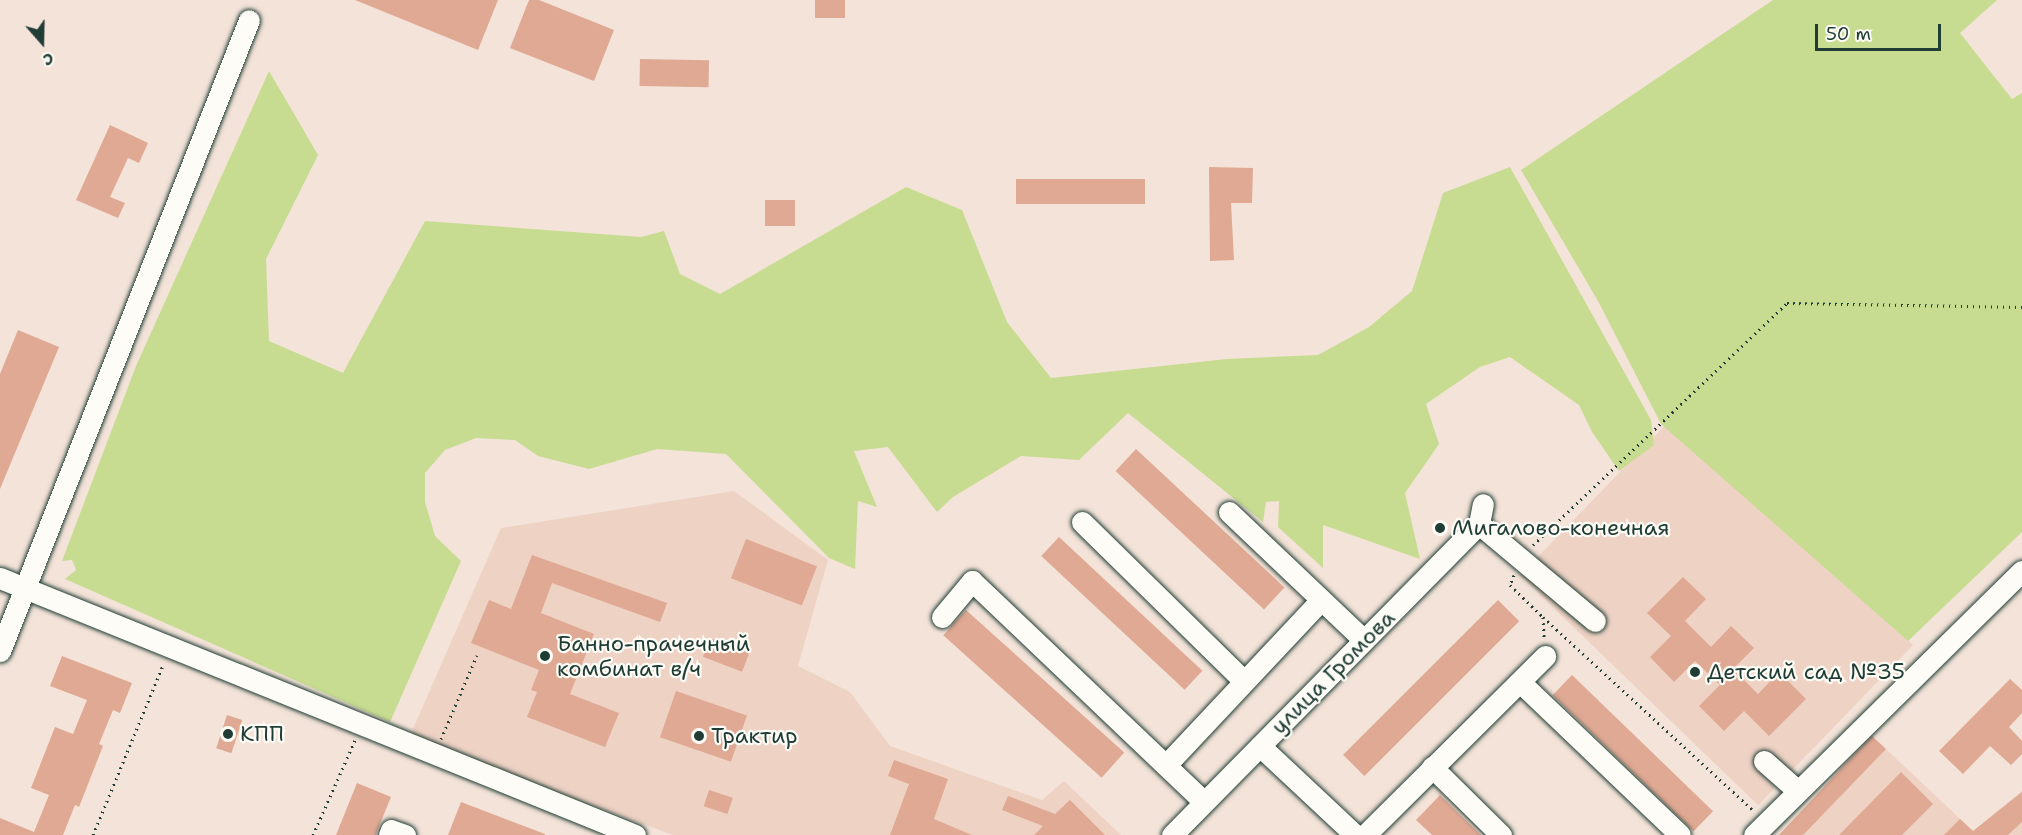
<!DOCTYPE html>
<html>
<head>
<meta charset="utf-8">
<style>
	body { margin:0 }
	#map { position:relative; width:2022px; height:835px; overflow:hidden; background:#f4e3d9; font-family:"Shantell Sans",sans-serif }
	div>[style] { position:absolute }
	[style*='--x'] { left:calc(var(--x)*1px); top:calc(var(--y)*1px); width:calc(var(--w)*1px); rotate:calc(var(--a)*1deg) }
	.built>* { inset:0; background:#eed2c4; transform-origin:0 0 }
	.green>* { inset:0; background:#c7dc91 }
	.building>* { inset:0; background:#dfa994; transform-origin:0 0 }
	.path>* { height:3px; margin-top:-1.5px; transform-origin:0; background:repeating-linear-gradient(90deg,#1f3d34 0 1.5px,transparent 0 6px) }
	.roads { filter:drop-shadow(0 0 2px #1f3d34) drop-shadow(0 0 2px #1f3d34) }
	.minor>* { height:21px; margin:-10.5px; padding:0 10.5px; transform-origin:10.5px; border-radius:10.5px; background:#fdfcf7 }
	.dots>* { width:16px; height:16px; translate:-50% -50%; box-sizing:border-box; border:3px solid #fdfcf7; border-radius:50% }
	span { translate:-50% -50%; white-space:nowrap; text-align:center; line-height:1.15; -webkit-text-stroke:4.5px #fdfcf7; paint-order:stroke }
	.poi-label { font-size:22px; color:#1f3d34 }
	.left { translate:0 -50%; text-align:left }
	.street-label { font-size:22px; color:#1f3d34 }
	.north { position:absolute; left:12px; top:12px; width:60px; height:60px; -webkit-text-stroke:4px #fdfcf7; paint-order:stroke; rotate:160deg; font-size:16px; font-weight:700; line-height:24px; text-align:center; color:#1f3d34 }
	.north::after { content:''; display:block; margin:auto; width:21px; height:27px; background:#1f3d34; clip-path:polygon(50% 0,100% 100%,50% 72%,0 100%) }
	.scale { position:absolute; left:1815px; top:24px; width:126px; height:27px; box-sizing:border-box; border:3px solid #1f3d34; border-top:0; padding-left:8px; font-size:18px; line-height:21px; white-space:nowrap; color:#1f3d34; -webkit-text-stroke:4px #fdfcf7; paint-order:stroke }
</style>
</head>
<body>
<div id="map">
	<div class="built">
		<i style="left:1675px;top:415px;width:331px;height:223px;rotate:44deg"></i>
		<i style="clip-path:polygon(734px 491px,828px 560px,798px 666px,850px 692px,890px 746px,1042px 800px,1064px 781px,1121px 835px,673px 835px,409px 738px,501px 528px)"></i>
		<i style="clip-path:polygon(1871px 735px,1973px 831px,2022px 791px,2022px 835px,1779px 835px)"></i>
	</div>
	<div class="green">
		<i style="clip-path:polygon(1773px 0,1997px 0,1960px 33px,2012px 99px,2022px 93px,2022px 532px,1908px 641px,1661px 424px,1598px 301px,1521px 170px)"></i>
		<i style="clip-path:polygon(269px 71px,318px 155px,266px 259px,269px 341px,343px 373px,425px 221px,641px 237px,664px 231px,680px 274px,720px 294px,906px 187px,962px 210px,1007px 322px,1051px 378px,1227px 359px,1318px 355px,1369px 327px,1412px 291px,1443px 193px,1510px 167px,1651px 420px,1654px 445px,1619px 471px,1592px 432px,1579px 405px,1510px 357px,1480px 367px,1426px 404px,1439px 444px,1405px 493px,1420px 559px,1323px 525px,1323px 568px,1278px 527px,1279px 501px,1266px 502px,1263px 522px,1128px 413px,1079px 460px,1021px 456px,953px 497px,937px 512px,888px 447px,854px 451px,877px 507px,858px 501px,855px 569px,829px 558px,726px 454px,657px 449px,589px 469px,538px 456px,515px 440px,476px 438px,445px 450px,425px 473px,425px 502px,435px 536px,461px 561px,390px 722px,65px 579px,76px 570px,72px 560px,62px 561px,136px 366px)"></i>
	</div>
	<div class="building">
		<i style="clip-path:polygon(355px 0,498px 0,478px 50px)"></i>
		<i style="clip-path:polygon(529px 0,539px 0,614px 30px,594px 81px,510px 48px)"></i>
		<i style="left:815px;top:0;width:30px;height:18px"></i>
		<i style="left:640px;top:59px;width:69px;height:27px;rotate:1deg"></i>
		<i style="clip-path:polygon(110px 125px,148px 143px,139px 163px,128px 158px,110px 197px,125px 203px,118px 218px,76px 200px)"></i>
		<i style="clip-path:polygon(1209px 167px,1253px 168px,1252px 203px,1231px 203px,1234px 260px,1210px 261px)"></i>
		<i style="left:1016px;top:179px;width:129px;height:25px"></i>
		<i style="left:765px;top:200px;width:30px;height:26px"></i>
		<i style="clip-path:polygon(18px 330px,59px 347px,0 489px,0 374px)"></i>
		<i style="left:1136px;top:449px;width:203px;height:30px;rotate:43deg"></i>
		<i style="left:1059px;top:537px;width:196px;height:26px;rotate:43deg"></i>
		<i style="left:746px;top:539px;width:76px;height:42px;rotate:21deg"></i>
		<i style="clip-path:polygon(532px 555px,667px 603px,660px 622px,552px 583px,541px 613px,594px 634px,570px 694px,619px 713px,605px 747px,527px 717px,537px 692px,531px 690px,539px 670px,471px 643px,489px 600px,511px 609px)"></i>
		<i style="clip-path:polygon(1683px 577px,1706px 599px,1685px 621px,1711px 647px,1731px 626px,1754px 648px,1733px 669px,1758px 694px,1779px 672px,1806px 699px,1769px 736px,1744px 711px,1724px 731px,1699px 706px,1720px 685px,1695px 661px,1674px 682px,1650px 657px,1671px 636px,1647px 613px)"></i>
		<i style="left:1498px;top:600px;width:30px;height:219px;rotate:45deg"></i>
		<i style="left:966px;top:610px;width:213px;height:34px;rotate:42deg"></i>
		<i style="left:710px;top:638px;width:42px;height:20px;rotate:21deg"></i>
		<i style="clip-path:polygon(62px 656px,132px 683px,120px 713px,113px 710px,99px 744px,103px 746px,79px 807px,75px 805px,63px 835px,0 835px,0 818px,34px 832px,49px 795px,31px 788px,55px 727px,73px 734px,87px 700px,50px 686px)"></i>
		<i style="left:1572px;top:675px;width:196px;height:28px;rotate:44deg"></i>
		<i style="clip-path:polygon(2010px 679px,2022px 690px,2022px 713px,2009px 727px,2022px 741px,2022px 754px,2011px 765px,1990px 746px,1963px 774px,1939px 751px)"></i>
		<i style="left:676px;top:691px;width:75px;height:49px;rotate:19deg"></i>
		<i style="left:227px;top:715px;width:16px;height:35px;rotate:18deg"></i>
		<i style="clip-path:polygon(1872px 736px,1886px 749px,1803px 835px,1779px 835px)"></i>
		<i style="clip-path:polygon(894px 760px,948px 779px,934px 819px,972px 835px,890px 835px,909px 784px,888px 776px)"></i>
		<i style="clip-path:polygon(1901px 772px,1933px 804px,1902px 835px,1839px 835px)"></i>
		<i style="clip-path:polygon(357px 783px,391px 797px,377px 831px,376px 835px,336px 835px)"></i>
		<i style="left:709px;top:790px;width:25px;height:17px;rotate:18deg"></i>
		<i style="clip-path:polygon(2022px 792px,2022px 822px,2008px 835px,1944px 835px,1960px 819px,1973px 831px)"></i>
		<i style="clip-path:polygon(1440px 795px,1481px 835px,1432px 835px,1416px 820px)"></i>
		<i style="clip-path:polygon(1008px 796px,1055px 814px,1070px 800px,1105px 835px,1034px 835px,1043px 826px,1002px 810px)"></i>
		<i style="clip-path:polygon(461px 802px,545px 834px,545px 835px,448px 835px)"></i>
	</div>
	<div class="path">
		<i style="--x:1533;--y:545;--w:351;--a:-43.6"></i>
		<i style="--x:1787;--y:303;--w:235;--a:1"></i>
		<i style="--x:1514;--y:575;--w:11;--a:112"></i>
		<i style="--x:1510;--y:585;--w:46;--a:44.1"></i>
		<i style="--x:1543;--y:617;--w:21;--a:87"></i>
		<i style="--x:1543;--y:617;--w:287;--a:42.6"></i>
		<i style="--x:441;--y:739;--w:91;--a:-66.8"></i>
		<i style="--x:93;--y:835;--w:184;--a:-67.6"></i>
		<i style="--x:313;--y:835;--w:104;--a:-66.1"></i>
	</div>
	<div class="roads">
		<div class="minor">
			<i style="--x:1229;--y:512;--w:186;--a:43.5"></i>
			<i style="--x:1082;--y:522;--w:227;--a:44.5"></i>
			<i style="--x:1479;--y:524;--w:151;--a:39.9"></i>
			<i style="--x:0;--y:578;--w:685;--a:22.03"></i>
			<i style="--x:942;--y:617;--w:47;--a:-50.2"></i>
			<i style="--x:972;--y:581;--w:320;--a:43.6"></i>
			<i style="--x:0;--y:651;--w:678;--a:-68.47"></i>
			<i style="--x:1520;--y:682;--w:221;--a:43.7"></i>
			<i style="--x:1260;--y:746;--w:130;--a:43.1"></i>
			<i style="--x:1764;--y:761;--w:45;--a:41.4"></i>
			<i style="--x:1166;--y:765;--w:226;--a:-46.8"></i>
			<i style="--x:1432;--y:767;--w:97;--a:44.6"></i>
			<i style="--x:389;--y:835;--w:5;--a:-68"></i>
			<i style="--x:391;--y:830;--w:15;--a:20"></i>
			<i style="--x:1172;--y:835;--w:437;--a:-45.4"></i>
			<i style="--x:1479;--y:524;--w:20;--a:-79"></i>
			<i style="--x:1365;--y:835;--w:254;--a:-44.8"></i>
			<i style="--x:1754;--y:835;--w:376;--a:-44.6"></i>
		</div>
	</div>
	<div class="dots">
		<i style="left:1440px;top:528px;background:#1f3d34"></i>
		<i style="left:545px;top:656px;background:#1f3d34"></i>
		<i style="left:1695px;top:672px;background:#1f3d34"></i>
		<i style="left:228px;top:734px;background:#1f3d34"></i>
		<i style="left:699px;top:736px;background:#1f3d34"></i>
	</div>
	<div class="poi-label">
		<span class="left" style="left:1452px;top:528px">Мигалово-конечная</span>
		<span class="left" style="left:557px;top:656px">Банно-прачечный<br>комбинат в/ч</span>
		<span class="left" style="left:1707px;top:672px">Детский сад №35</span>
		<span class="left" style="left:240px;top:734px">КПП</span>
		<span class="left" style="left:711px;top:736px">Трактир</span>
	</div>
	<div class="street-label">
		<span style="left:1333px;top:672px;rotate:-45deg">улица Громова</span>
	</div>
	<div class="north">С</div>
	<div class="scale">50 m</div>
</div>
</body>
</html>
